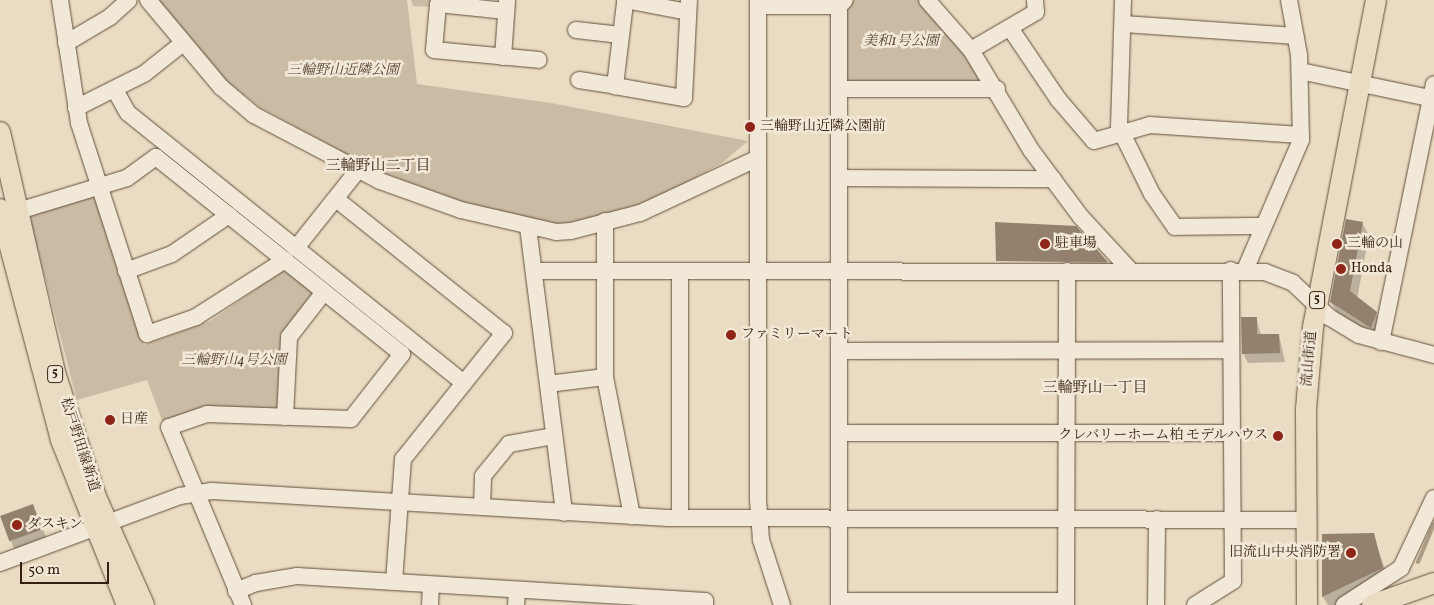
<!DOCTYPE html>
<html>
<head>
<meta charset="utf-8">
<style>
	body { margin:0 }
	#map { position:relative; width:1434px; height:605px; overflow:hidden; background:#e9dcc2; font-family:Vollkorn,"Noto Serif JP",serif }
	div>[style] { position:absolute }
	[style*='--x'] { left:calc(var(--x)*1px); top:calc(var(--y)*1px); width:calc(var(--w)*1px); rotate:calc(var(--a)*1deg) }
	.green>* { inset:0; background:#cabca4 }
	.shadow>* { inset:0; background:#0003; transform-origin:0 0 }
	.stream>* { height:4px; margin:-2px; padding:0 2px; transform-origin:2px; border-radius:2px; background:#ac9c85 }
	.building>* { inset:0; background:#93816d; transform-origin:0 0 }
	.roads { filter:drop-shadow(0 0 1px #624e3c) drop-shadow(0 0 1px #624e3c) }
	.minor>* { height:16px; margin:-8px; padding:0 8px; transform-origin:8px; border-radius:8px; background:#f1e8d7 }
	.major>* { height:20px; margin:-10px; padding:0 10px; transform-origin:10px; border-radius:10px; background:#e9dcc2 }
	.dots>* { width:14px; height:14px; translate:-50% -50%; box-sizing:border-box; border:2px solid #f1e8d7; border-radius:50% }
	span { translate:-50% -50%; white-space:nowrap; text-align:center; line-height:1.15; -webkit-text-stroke:5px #f1e8d7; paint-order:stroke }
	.shield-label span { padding:1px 4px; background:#f1e8d7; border:1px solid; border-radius:4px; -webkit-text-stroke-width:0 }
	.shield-label { font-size:12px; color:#351f10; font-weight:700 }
	.park-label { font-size:14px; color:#5a4635; font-style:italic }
	.poi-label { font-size:14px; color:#351f10 }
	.left { translate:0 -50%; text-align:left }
	.right { translate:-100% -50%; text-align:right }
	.street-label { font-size:14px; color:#351f10 }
	.neighbourhood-label { font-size:15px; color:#351f10 }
	.scale { position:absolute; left:20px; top:562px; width:89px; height:22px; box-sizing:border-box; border:2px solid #351f10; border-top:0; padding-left:6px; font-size:15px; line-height:18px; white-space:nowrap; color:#351f10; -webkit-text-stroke:4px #f1e8d7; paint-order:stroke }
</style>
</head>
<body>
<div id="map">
	<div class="green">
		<i style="clip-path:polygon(157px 0,407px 0,417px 84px,551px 103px,748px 141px,722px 163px,657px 199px,608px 214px,559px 225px,472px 205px,378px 171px,261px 108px,224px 79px)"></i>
		<i style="clip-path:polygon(411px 0,433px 0,432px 7px,413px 6px)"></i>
		<i style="clip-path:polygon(852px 0,922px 0,985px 79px,982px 85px,846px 81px,847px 4px)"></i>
		<i style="clip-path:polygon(91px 195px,96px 196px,144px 345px,210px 321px,281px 272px,288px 272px,312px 291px,314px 296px,283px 336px,279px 407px,163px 423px,147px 380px,77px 400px,30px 220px,33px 212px)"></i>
	</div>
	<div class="shadow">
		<i style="clip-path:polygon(1362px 223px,1369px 235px,1357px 299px,1376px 313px,1383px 325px,1378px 339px,1338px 315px,1331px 302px)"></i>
		<i style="clip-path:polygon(1075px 227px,1108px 264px,997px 260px)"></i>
		<i style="clip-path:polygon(1256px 318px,1261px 335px,1279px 335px,1285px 362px,1248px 363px,1243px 353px)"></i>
		<i style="left:33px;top:506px;width:34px;height:34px;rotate:67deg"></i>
		<i style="clip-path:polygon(1324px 535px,1373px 535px,1389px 580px,1338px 605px,1328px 605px,1323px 597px)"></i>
	</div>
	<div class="stream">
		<i style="--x:1418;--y:562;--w:41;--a:-67.2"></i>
	</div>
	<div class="building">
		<i style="clip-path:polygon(1346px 219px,1363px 222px,1350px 291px,1377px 312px,1371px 328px,1330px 302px)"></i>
		<i style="clip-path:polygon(995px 222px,1076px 226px,1108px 262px,996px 261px)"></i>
		<i style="clip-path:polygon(1241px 317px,1257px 317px,1257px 334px,1279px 334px,1280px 353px,1242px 354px)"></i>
		<i style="left:33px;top:504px;width:27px;height:35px;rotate:70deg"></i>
		<i style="clip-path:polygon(1374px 533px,1383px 568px,1322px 597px,1322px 534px)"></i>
	</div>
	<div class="roads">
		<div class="minor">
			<i style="--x:60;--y:0;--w:124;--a:81.2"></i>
			<i style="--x:79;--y:123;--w:222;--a:72.1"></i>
			<i style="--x:147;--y:334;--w:52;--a:-19.1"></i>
			<i style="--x:196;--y:317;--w:106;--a:-32.6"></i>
			<i style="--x:148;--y:0;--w:114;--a:50"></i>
			<i style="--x:221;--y:87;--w:43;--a:40.3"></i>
			<i style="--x:254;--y:115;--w:142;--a:27.6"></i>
			<i style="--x:380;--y:181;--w:86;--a:19.7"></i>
			<i style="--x:461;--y:210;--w:98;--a:13"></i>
			<i style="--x:556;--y:232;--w:15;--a:-4"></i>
			<i style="--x:571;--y:231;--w:71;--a:-14.6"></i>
			<i style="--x:640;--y:213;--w:130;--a:-25"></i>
			<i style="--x:625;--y:0;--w:64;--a:10.8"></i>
			<i style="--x:758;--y:0;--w:500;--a:90"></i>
			<i style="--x:758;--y:500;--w:40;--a:85.7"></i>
			<i style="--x:761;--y:540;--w:68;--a:72.1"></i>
			<i style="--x:927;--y:0;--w:67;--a:48.7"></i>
			<i style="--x:971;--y:50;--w:117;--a:59"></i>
			<i style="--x:1031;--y:150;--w:84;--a:53.3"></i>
			<i style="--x:1081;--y:217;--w:72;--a:47.2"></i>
			<i style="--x:1123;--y:0;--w:127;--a:91.8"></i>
			<i style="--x:1119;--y:127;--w:75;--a:63.8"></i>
			<i style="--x:1152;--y:194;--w:40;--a:55.1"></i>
			<i style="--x:1175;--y:227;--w:88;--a:-0.7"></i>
			<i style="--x:625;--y:3;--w:84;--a:96.9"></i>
			<i style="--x:615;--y:86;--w:70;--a:9.9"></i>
			<i style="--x:684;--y:98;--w:98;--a:-87.1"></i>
			<i style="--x:758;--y:6;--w:81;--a:0"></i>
			<i style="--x:839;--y:6;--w:8;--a:-45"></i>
			<i style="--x:839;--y:6;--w:599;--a:90"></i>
			<i style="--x:506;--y:11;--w:68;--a:-174.1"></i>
			<i style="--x:438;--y:4;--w:46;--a:95"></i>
			<i style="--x:434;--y:50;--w:105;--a:5.4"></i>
			<i style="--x:1124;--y:24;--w:172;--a:4"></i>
			<i style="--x:1010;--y:28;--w:86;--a:55.9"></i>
			<i style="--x:1058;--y:99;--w:55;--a:49.4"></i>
			<i style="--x:1094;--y:141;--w:58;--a:-15.9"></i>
			<i style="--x:1150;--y:125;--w:151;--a:3.8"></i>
			<i style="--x:576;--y:30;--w:45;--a:6.3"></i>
			<i style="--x:66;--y:43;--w:51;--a:-30.6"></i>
			<i style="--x:110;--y:17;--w:25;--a:-42"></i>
			<i style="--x:971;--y:50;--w:75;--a:-30.3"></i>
			<i style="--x:1036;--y:12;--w:12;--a:-95"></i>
			<i style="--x:503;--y:57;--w:56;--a:-85.9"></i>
			<i style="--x:1300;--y:71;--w:137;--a:11.8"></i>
			<i style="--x:579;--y:80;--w:36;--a:9"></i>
			<i style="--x:839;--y:89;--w:158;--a:0"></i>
			<i style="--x:115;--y:90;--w:26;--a:61"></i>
			<i style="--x:128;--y:113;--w:431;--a:38.8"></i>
			<i style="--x:76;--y:108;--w:76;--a:-26.6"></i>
			<i style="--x:144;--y:74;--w:50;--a:-38.5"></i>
			<i style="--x:840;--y:178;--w:213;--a:0.3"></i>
			<i style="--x:336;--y:199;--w:215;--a:38.6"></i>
			<i style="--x:504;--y:333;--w:161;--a:128.7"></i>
			<i style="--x:403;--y:459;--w:123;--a:94.2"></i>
			<i style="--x:15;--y:212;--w:117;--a:-16.9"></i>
			<i style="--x:127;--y:178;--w:36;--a:-36"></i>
			<i style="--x:156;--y:157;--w:315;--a:38.7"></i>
			<i style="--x:402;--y:354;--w:83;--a:128.1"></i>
			<i style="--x:351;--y:419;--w:144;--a:-178"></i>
			<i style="--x:207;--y:414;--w:40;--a:161.1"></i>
			<i style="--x:169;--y:427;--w:193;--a:67.4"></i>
			<i style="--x:605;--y:221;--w:156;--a:90"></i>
			<i style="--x:605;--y:377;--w:142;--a:79"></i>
			<i style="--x:528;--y:227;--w:288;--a:82.8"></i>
			<i style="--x:296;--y:248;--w:100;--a:-51.5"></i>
			<i style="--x:1245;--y:270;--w:142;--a:-66.7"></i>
			<i style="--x:1301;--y:140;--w:85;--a:-91.3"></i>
			<i style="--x:1299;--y:55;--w:56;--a:-100.3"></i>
			<i style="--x:126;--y:271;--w:49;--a:-20.3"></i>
			<i style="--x:172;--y:254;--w:69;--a:-34.4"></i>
			<i style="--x:535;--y:271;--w:730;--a:0.08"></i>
			<i style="--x:1265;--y:272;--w:30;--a:21"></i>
			<i style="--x:1293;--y:283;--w:50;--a:43.4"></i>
			<i style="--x:1329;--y:317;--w:35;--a:31"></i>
			<i style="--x:1359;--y:335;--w:78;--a:14.9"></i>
			<i style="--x:1381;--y:342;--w:263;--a:-78.4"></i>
			<i style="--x:839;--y:351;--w:392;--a:-0.1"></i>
			<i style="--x:548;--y:384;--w:57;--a:-7"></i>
			<i style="--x:285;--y:417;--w:80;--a:-87.1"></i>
			<i style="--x:289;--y:337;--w:57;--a:-52.1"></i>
			<i style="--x:839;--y:433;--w:393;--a:0"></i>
			<i style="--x:482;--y:507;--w:31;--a:-88"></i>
			<i style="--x:483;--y:476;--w:41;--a:-50.9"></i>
			<i style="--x:509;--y:444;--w:46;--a:-10.1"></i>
			<i style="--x:680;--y:518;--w:247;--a:-90"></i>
			<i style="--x:0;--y:563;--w:192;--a:-20.4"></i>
			<i style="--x:180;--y:496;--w:32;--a:-9"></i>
			<i style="--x:212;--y:491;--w:457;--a:3.4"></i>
			<i style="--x:668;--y:518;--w:638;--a:0.18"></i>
			<i style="--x:236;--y:591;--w:22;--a:-22"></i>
			<i style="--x:256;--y:583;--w:42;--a:-9.7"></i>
			<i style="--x:297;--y:576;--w:409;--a:3.5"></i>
			<i style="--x:705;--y:601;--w:4;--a:90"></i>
			<i style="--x:839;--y:601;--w:227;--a:0"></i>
			<i style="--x:430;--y:605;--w:20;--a:-87"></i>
			<i style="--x:516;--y:605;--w:15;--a:-86"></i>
			<i style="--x:1066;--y:605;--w:334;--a:-89.8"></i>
			<i style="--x:1156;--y:605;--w:86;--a:-89.3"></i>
			<i style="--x:1195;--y:605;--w:45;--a:-32.3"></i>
			<i style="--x:1233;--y:581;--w:311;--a:-90.4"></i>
			<i style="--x:1344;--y:605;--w:68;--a:-33"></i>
			<i style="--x:1401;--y:568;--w:77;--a:-64.8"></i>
		</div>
		<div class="major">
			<i style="--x:0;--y:132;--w:247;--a:77.1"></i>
			<i style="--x:55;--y:373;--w:131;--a:71.7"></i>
			<i style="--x:96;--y:497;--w:118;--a:66"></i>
			<i style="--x:0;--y:209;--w:239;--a:75.2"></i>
			<i style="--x:61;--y:440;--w:178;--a:68.2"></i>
			<i style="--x:1307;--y:605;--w:196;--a:-90.3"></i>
			<i style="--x:1306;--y:409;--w:82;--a:-85.1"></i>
			<i style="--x:1313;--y:327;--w:333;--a:-79.1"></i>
			<i style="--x:1372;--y:605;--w:66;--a:-19.5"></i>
		</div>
	</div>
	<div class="dots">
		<i style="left:750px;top:127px;background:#8f2418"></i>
		<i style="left:1045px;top:244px;background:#8f2418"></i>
		<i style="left:1337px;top:244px;background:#8f2418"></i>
		<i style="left:1341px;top:269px;background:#8f2418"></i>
		<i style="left:731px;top:335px;background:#8f2418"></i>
		<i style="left:110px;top:420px;background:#8f2418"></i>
		<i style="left:1278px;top:436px;background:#8f2418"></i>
		<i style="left:17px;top:525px;background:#8f2418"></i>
		<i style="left:1351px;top:553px;background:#8f2418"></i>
	</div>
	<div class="shield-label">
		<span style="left:1317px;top:300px">5</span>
		<span style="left:55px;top:374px">5</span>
	</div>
	<div class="park-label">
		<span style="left:901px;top:42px">美和1号公園</span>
		<span style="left:343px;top:71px">三輪野山近隣公園</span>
		<span style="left:234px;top:361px">三輪野山4号公園</span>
	</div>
	<div class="poi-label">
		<span class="left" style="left:760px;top:127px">三輪野山近隣公園前</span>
		<span class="left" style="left:1055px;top:244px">駐車場</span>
		<span class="left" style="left:1347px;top:244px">三輪の山</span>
		<span class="left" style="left:1351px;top:269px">Honda</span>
		<span class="left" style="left:741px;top:335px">ファミリーマート</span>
		<span class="left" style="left:120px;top:420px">日産</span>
		<span class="right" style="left:1268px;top:436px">クレバリーホーム柏 モデルハウス</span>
		<span class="left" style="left:27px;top:525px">ダスキン</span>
		<span class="right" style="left:1341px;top:553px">旧流山中央消防署</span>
	</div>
	<div class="street-label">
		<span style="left:1310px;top:359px;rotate:-85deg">流山街道</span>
		<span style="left:79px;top:445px;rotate:72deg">松戸野田線新道</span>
	</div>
	<div class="neighbourhood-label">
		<span style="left:378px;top:167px">三輪野山二丁目</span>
		<span style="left:1095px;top:389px">三輪野山一丁目</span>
	</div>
	<div class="scale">50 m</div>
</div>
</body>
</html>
